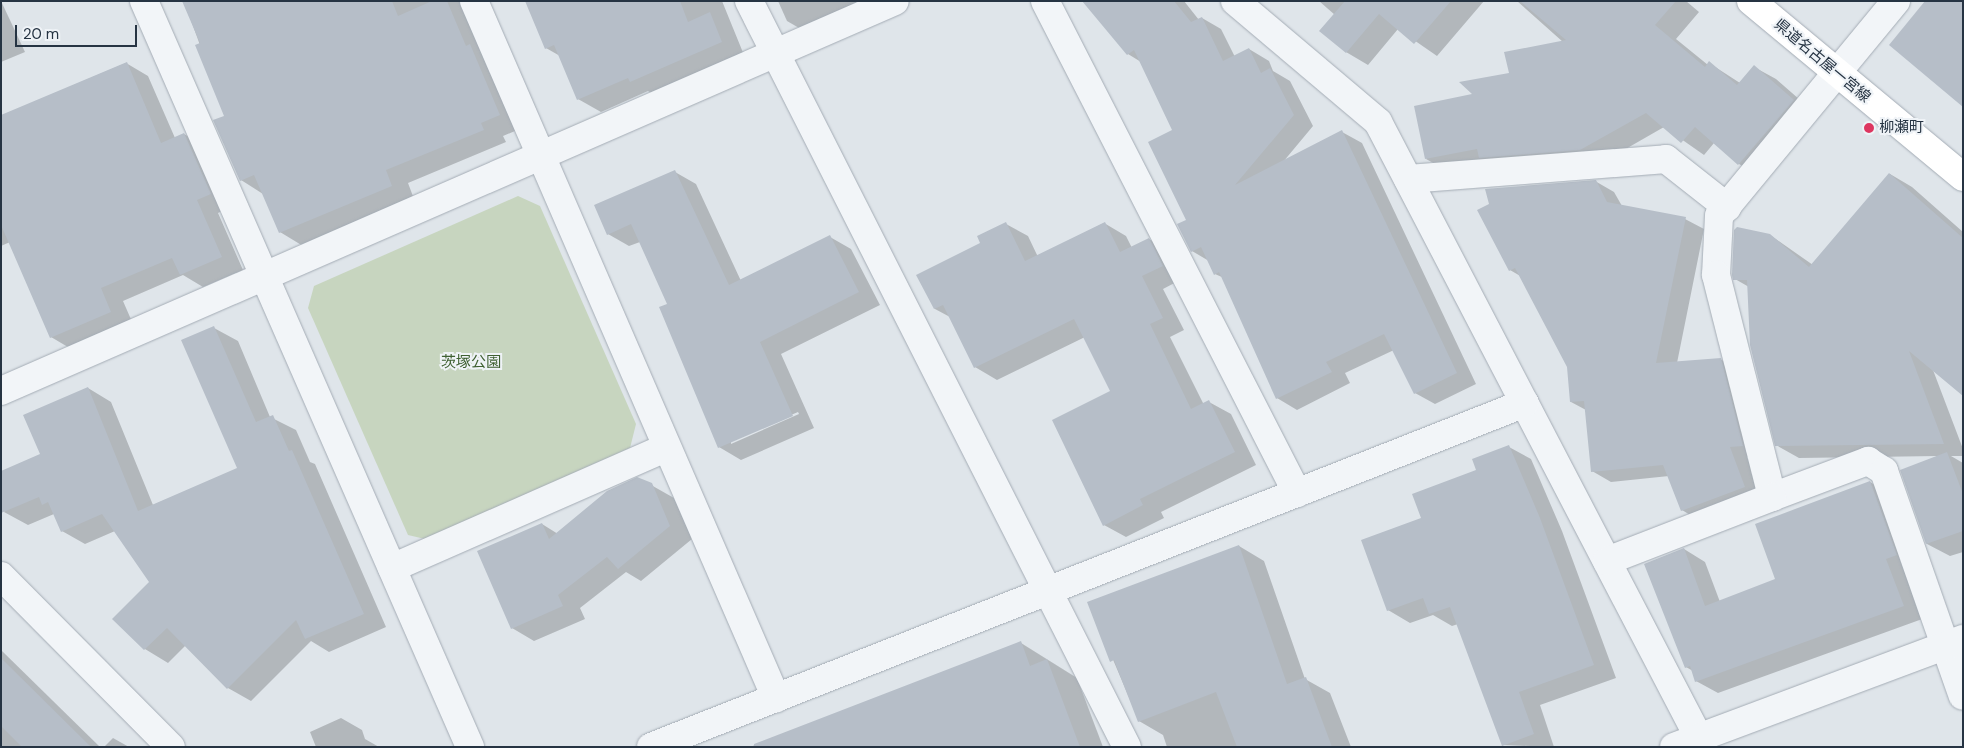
<!DOCTYPE html>
<html>
<head>
<meta charset="utf-8">
<style>
	body { margin:0 }
	#map { position:relative; width:1964px; height:748px; overflow:hidden; background:#dfe5ea; font-family:"DM Sans","Noto Sans JP",sans-serif }
	div>[style] { position:absolute }
	[style*='--x'] { left:calc(var(--x)*1px); top:calc(var(--y)*1px); width:calc(var(--w)*1px); rotate:calc(var(--a)*1deg) }
	.green>* { inset:0; background:#c7d5bf }
	.shadow>* { inset:0; background:#0003 }
	.building>* { inset:0; background:#b6bec8 }
	.roads { filter:drop-shadow(0 0 1px #a4acb5) drop-shadow(0 0 1px #a4acb5) }
	.minor>* { height:28px; margin:-14px; padding:0 14px; transform-origin:14px; border-radius:14px; background:#f2f5f8 }
	.tertiary>* { height:28px; margin:-14px; padding:0 14px; transform-origin:14px; border-radius:14px; background:#f2f5f8 }
	.secondary>* { height:28px; margin:-14px; padding:0 14px; transform-origin:14px; border-radius:14px; background:#fff }
	.dots>* { width:14px; height:14px; translate:-50% -50%; box-sizing:border-box; border:2px solid #eff3f7; border-radius:50% }
	span { translate:-50% -50%; white-space:nowrap; text-align:center; line-height:1.15; -webkit-text-stroke:4px #eff3f7; paint-order:stroke }
	.street-label { font-size:15px; color:#263443 }
	.poi-label { font-size:15px; color:#263443 }
	.left { translate:0 -50%; text-align:left }
	.park-label { font-size:15px; color:#3f6032 }
	.frame { position:absolute; inset:0; border:2px solid #263443; pointer-events:none }
	.scale { position:absolute; left:15px; top:25px; width:122px; height:22px; box-sizing:border-box; border:2px solid #263443; border-top:0; padding-left:6px; font-size:15px; line-height:18px; white-space:nowrap; color:#263443; -webkit-text-stroke:4px #eff3f7; paint-order:stroke }
</style>
</head>
<body>
<div id="map">
	<div class="green">
		<i style="clip-path:polygon(518px 196px,540px 206px,636px 424px,630px 448px,425px 539px,408px 535px,308px 308px,314px 286px)"></i>
	</div>
	<div class="shadow">
		<i style="clip-path:polygon(1px 1px,25px 52px,1px 62px)"></i>
		<i style="clip-path:polygon(184px 1px,489px 1px,522px 128px,503px 136px,506px 142px,408px 183px,414px 199px,303px 246px,280px 232px,263px 194px,241px 180px,226px 117px)"></i>
		<i style="clip-path:polygon(526px 1px,722px 1px,744px 55px,653px 94px,648px 91px,601px 112px,578px 99px,560px 56px,546px 48px)"></i>
		<i style="clip-path:polygon(778px 1px,856px 1px,856px 8px,806px 32px,787px 21px)"></i>
		<i style="clip-path:polygon(1084px 1px,1184px 1px,1199px 20px,1202px 18px,1221px 29px,1235px 57px,1249px 49px,1269px 61px,1273px 71px,1290px 81px,1313px 126px,1283px 162px,1342px 132px,1362px 143px,1476px 384px,1435px 404px,1415px 393px,1394px 350px,1345px 373px,1350px 383px,1297px 410px,1277px 398px,1224px 278px,1215px 274px,1209px 261px,1192px 251px,1174px 130px,1141px 62px,1128px 54px)"></i>
		<i style="clip-path:polygon(1319px 1px,1484px 1px,1437px 56px,1398px 29px,1368px 65px,1346px 52px,1335px 15px)"></i>
		<i style="clip-path:polygon(1517px 1px,1686px 1px,1699px 12px,1676px 39px,1708px 65px,1709px 63px,1740px 83px,1754px 67px,1776px 79px,1815px 113px,1761px 177px,1739px 164px,1714px 143px,1704px 155px,1664px 127px,1603px 162px,1448px 171px,1426px 159px,1475px 95px,1563px 42px)"></i>
		<i style="clip-path:polygon(126px 63px,148px 76px,175px 138px,184px 134px,206px 147px,232px 206px,218px 213px,243px 270px,203px 287px,183px 275px,123px 301px,133px 324px,73px 350px,51px 337px,10px 242px,1px 246px,1px 116px)"></i>
		<i style="clip-path:polygon(evenodd,675px 172px,696px 184px,741px 281px,830px 237px,851px 249px,880px 305px,781px 354px,814px 428px,741px 460px,719px 447px,668px 304px,640px 242px,629px 246px,608px 234px,675px 172px,798px 412px,799px 414px,731px 444px,731px 441px,798px 412px)"></i>
		<i style="clip-path:polygon(1890px 174px,1912px 187px,1963px 232px,1963px 395px,1933px 370px,1963px 449px,1963px 456px,1951px 456px,1963px 463px,1963px 552px,1950px 556px,1927px 544px,1902px 471px,1938px 456px,1799px 458px,1776px 445px,1749px 287px,1735px 279px,1770px 235px,1813px 265px)"></i>
		<i style="clip-path:polygon(1595px 181px,1614px 192px,1622px 206px,1685px 219px,1704px 229px,1677px 363px,1720px 359px,1739px 370px,1761px 457px,1747px 457px,1763px 497px,1700px 521px,1682px 510px,1669px 476px,1611px 482px,1592px 471px,1586px 410px,1571px 402px,1568px 366px,1522px 277px,1510px 270px)"></i>
		<i style="clip-path:polygon(1104px 223px,1126px 236px,1132px 248px,1149px 239px,1170px 252px,1184px 278px,1163px 289px,1184px 330px,1170px 337px,1204px 405px,1209px 402px,1231px 414px,1256px 465px,1161px 512px,1164px 518px,1126px 537px,1104px 525px,1111px 391px,1085px 337px,997px 380px,975px 367px,950px 317px,935px 309px,918px 275px,982px 243px,1006px 224px,1028px 236px,1038px 257px)"></i>
		<i style="clip-path:polygon(214px 328px,238px 341px,270px 417px,296px 430px,310px 462px,315px 464px,386px 627px,329px 652px,311px 641px,251px 701px,228px 688px,186px 645px,168px 663px,145px 649px,114px 619px,150px 582px,115px 531px,85px 544px,62px 531px,54px 514px,28px 525px,4px 512px,88px 388px,111px 402px,153px 505px,239px 469px)"></i>
		<i style="clip-path:polygon(1509px 447px,1531px 459px,1562px 531px,1616px 678px,1540px 705px,1554px 747px,1503px 745px,1458px 624px,1452px 626px,1433px 615px,1410px 623px,1388px 610px,1422px 518px)"></i>
		<i style="clip-path:polygon(1870px 482px,1892px 495px,1925px 618px,1718px 693px,1696px 681px,1693px 671px,1686px 667px,1684px 549px,1705px 562px,1720px 602px,1777px 580px)"></i>
		<i style="clip-path:polygon(651px 485px,674px 498px,692px 539px,641px 581px,626px 572px,580px 608px,585px 619px,534px 641px,512px 628px,542px 524px,558px 534px)"></i>
		<i style="clip-path:polygon(1239px 546px,1264px 561px,1305px 679px,1330px 693px,1351px 747px,1167px 747px,1163px 735px,1139px 721px,1089px 603px)"></i>
		<i style="clip-path:polygon(1021px 643px,1077px 678px,1103px 747px,750px 747px)"></i>
		<i style="clip-path:polygon(1px 650px,100px 747px,1px 747px)"></i>
		<i style="clip-path:polygon(341px 718px,362px 730px,365px 739px,379px 747px,316px 747px,310px 732px)"></i>
		<i style="clip-path:polygon(113px 738px,129px 747px,104px 747px)"></i>
	</div>
	<div class="building">
		<i style="clip-path:polygon(182px 1px,392px 1px,398px 16px,432px 1px,447px 1px,466px 46px,470px 44px,500px 115px,481px 123px,484px 130px,386px 170px,392px 186px,279px 233px,254px 175px,240px 181px,213px 120px,224px 116px,195px 45px,200px 43px)"></i>
		<i style="clip-path:polygon(525px 1px,680px 1px,688px 22px,710px 12px,722px 42px,630px 82px,628px 78px,577px 100px,554px 45px,545px 49px)"></i>
		<i style="clip-path:polygon(1082px 1px,1174px 1px,1191px 22px,1202px 17px,1223px 61px,1249px 48px,1261px 73px,1270px 68px,1294px 115px,1235px 185px,1342px 130px,1457px 373px,1414px 394px,1384px 334px,1326px 362px,1332px 372px,1276px 399px,1219px 272px,1214px 275px,1201px 247px,1191px 252px,1177px 224px,1186px 220px,1148px 142px,1172px 130px,1134px 50px,1127px 55px)"></i>
		<i style="clip-path:polygon(1345px 1px,1451px 1px,1414px 44px,1379px 14px,1346px 53px,1319px 31px)"></i>
		<i style="clip-path:polygon(1520px 1px,1676px 1px,1655px 25px,1705px 67px,1709px 61px,1737px 85px,1754px 65px,1794px 100px,1738px 165px,1695px 127px,1681px 143px,1646px 113px,1580px 150px,1479px 158px,1477px 149px,1425px 159px,1414px 106px,1472px 94px,1459px 82px,1509px 73px,1504px 52px,1566px 40px)"></i>
		<i style="clip-path:polygon(1925px 1px,1963px 1px,1963px 107px,1889px 45px)"></i>
		<i style="clip-path:polygon(127px 62px,161px 143px,184px 133px,211px 194px,197px 200px,222px 257px,180px 275px,172px 258px,101px 288px,111px 312px,50px 338px,1px 225px,1px 115px)"></i>
		<i style="clip-path:polygon(675px 170px,729px 285px,830px 235px,859px 292px,760px 342px,793px 416px,718px 448px,659px 307px,667px 304px,631px 224px,607px 235px,594px 205px)"></i>
		<i style="clip-path:polygon(1889px 173px,1963px 238px,1963px 396px,1909px 351px,1944px 444px,1775px 446px,1750px 345px,1747px 280px,1733px 280px,1732px 275px,1734px 230px,1737px 227px,1770px 234px,1809px 267px)"></i>
		<i style="clip-path:polygon(1596px 180px,1607px 202px,1686px 217px,1656px 363px,1721px 358px,1743px 446px,1730px 447px,1745px 487px,1681px 511px,1663px 465px,1591px 472px,1584px 401px,1570px 402px,1567px 367px,1515px 268px,1509px 271px,1477px 210px,1489px 204px,1485px 189px)"></i>
		<i style="clip-path:polygon(1006px 222px,1025px 261px,1105px 222px,1120px 252px,1149px 238px,1163px 266px,1142px 276px,1163px 318px,1150px 324px,1191px 409px,1209px 400px,1235px 452px,1140px 499px,1143px 505px,1103px 526px,1052px 420px,1110px 391px,1074px 319px,974px 368px,943px 305px,934px 309px,916px 275px,980px 243px,977px 236px)"></i>
		<i style="clip-path:polygon(214px 326px,256px 422px,273px 415px,289px 451px,292px 450px,364px 614px,305px 639px,296px 620px,227px 689px,167px 628px,144px 650px,112px 619px,149px 582px,102px 514px,61px 532px,48px 502px,42px 505px,39px 497px,1px 513px,1px 471px,40px 454px,23px 415px,88px 387px,138px 511px,237px 468px,181px 340px)"></i>
		<i style="clip-path:polygon(1509px 445px,1540px 518px,1594px 665px,1519px 692px,1534px 734px,1502px 746px,1450px 607px,1429px 614px,1423px 598px,1387px 611px,1361px 540px,1421px 518px,1412px 494px,1476px 470px,1472px 459px)"></i>
		<i style="clip-path:polygon(1947px 452px,1963px 494px,1963px 531px,1926px 544px,1900px 470px)"></i>
		<i style="clip-path:polygon(637px 477px,652px 483px,670px 526px,618px 569px,607px 557px,558px 595px,563px 606px,511px 629px,477px 551px,542px 523px,549px 539px,607px 491px)"></i>
		<i style="clip-path:polygon(1870px 481px,1897px 555px,1886px 559px,1904px 606px,1695px 682px,1690px 666px,1685px 668px,1644px 564px,1684px 548px,1705px 606px,1775px 579px,1755px 524px)"></i>
		<i style="clip-path:polygon(1239px 545px,1287px 684px,1306px 677px,1332px 747px,1237px 747px,1216px 692px,1138px 722px,1114px 660px,1110px 662px,1087px 602px)"></i>
		<i style="clip-path:polygon(1021px 641px,1030px 666px,1047px 659px,1080px 747px,754px 747px,754px 744px)"></i>
		<i style="clip-path:polygon(1px 658px,91px 747px,22px 747px,1px 726px)"></i>
	</div>
	<div class="roads">
		<div class="minor">
			<i style="--x:144;--y:1;--w:814;--a:66.39"></i>
			<i style="--x:474;--y:1;--w:760;--a:66.57"></i>
			<i style="--x:749;--y:1;--w:836;--a:63.13"></i>
			<i style="--x:1045;--y:1;--w:553;--a:62.88"></i>
			<i style="--x:1235;--y:1;--w:187;--a:40.2"></i>
			<i style="--x:1378;--y:122;--w:695;--a:62.48"></i>
			<i style="--x:1896;--y:1;--w:278;--a:129.5"></i>
			<i style="--x:1719;--y:216;--w:59;--a:92.9"></i>
			<i style="--x:1716;--y:275;--w:229;--a:75.8"></i>
			<i style="--x:1772;--y:497;--w:103;--a:-20.6"></i>
			<i style="--x:1868;--y:461;--w:19;--a:32"></i>
			<i style="--x:1884;--y:471;--w:238;--a:70.7"></i>
			<i style="--x:1408;--y:179;--w:259;--a:-4.4"></i>
			<i style="--x:1666;--y:159;--w:78;--a:38.2"></i>
			<i style="--x:1;--y:391;--w:975;--a:-23.57"></i>
			<i style="--x:1607;--y:561;--w:177;--a:-21.2"></i>
			<i style="--x:392;--y:568;--w:300;--a:-23.7"></i>
			<i style="--x:651;--y:747;--w:939;--a:-21.48"></i>
		</div>
		<div class="tertiary">
			<i style="--x:1;--y:576;--w:241;--a:45.2"></i>
			<i style="--x:1674;--y:747;--w:309;--a:-20.5"></i>
		</div>
		<div class="secondary">
			<i style="--x:1751;--y:1;--w:276;--a:39.7"></i>
		</div>
	</div>
	<div class="dots">
		<i style="left:1869px;top:128px;background:#dd3660"></i>
	</div>
	<div class="street-label">
		<span style="left:1822px;top:61px;rotate:40deg">県道名古屋一宮線</span>
	</div>
	<div class="poi-label">
		<span class="left" style="left:1879px;top:128px">柳瀬町</span>
	</div>
	<div class="park-label">
		<span style="left:471px;top:363px">茨塚公園</span>
	</div>
	<div class="frame"></div>
	<div class="scale">20 m</div>
</div>
</body>
</html>
